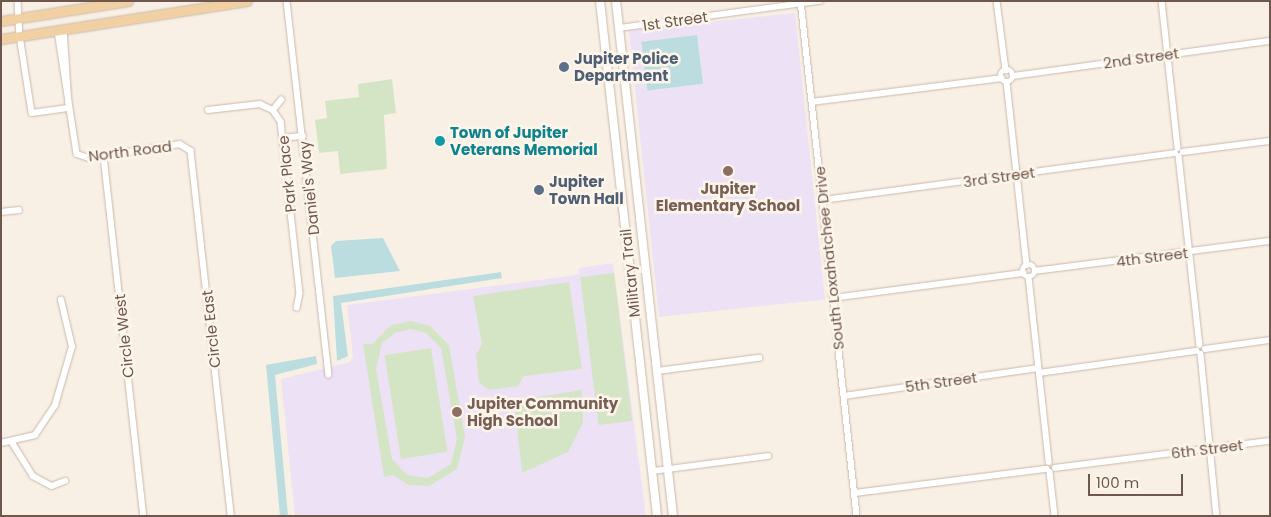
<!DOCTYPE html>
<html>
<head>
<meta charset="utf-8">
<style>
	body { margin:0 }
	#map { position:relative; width:1271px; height:517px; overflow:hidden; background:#f9f0e5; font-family:Poppins,sans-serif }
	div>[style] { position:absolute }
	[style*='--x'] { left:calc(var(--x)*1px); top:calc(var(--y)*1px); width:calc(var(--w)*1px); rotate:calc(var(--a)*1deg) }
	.education>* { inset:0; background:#ede1f6; transform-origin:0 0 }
	.green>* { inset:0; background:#d4e5c5; transform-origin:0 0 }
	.water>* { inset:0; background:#bcdde0; transform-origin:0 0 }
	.roads { filter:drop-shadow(0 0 1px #c9b8ac) drop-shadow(0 0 1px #c9b8ac) }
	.street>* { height:5.5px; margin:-2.75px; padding:0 2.75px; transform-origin:2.75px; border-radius:2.75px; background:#fff }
	.street>.ring { margin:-2.75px; padding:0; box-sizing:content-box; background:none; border:5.5px solid #fff; border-radius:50% }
	.secondary>* { height:8px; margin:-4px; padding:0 4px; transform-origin:4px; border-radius:4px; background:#fff }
	.primary>* { height:9px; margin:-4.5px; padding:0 4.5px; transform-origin:4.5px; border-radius:4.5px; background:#f1d0a4 }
	.dots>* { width:14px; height:14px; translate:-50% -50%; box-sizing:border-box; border:2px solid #fdf4ea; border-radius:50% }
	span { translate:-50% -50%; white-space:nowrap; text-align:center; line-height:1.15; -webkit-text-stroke:5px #fdf4ea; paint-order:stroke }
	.street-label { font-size:15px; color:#6f574d }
	.service-label { font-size:15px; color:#4e5e75; font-weight:700 }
	.left { translate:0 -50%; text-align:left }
	.culture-label { font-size:15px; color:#0d838f; font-weight:700 }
	.education-label { font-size:15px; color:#785e54; font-weight:700 }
	.frame { position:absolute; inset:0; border:2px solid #6f574d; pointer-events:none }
	.scale { position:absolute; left:1088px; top:474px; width:95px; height:22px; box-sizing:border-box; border:2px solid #6f574d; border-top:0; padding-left:6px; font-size:15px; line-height:18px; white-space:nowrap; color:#6f574d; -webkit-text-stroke:4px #fdf4ea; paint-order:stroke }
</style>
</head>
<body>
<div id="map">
	<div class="education">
		<i style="left:795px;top:13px;width:288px;height:167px;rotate:84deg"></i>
		<i style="clip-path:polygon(613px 263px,646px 516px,295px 516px,281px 379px,350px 362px,353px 357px,347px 305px,570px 276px,579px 274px,579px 268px)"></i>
	</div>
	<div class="green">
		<i style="clip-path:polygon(392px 79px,396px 113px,384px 115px,387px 169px,340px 174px,338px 151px,319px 153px,315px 120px,327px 118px,325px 101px,359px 97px,358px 84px)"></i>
		<i style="left:614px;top:273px;width:149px;height:34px;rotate:83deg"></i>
		<i style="clip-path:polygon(569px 282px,582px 369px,524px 376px,518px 386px,489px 390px,479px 382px,476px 355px,482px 344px,473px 296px)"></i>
		<i style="clip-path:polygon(evenodd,411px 321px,430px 326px,449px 345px,465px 437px,457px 469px,429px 486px,409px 485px,393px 475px,384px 477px,363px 344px,372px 344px,391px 325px,411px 321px,411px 329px,426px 333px,441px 348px,457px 439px,451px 464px,428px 478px,407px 475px,392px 459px,376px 369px,382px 343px,395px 333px,411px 329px)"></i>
		<i style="left:431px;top:348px;width:105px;height:47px;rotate:81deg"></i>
		<i style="clip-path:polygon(582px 390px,583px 423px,568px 452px,522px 473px,514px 401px)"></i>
	</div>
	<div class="water">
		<i style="left:697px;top:35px;width:49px;height:56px;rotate:83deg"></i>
		<i style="clip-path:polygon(383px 238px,400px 271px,335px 278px,331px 246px,336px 241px)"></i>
		<i style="clip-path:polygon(501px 272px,502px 278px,341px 303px,348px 356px,337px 361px,333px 296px)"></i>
		<i style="clip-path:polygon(316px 356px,317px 364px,275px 375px,288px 516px,280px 516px,266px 365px)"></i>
	</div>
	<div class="roads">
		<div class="street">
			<i style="--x:18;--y:1;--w:38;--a:87"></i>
			<i style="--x:287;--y:1;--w:376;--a:83.6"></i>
			<i style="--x:801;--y:1;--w:518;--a:83.79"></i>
			<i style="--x:997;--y:1;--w:70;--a:82.6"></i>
			<i style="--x:1162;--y:1;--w:148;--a:83.8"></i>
			<i style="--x:619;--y:28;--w:203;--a:-7.7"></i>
			<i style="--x:64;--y:30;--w:76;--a:86.2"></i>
			<i style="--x:58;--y:31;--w:124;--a:81.2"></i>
			<i style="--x:77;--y:154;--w:13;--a:18"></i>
			<i style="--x:89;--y:158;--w:92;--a:-8.7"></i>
			<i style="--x:180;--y:144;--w:13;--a:32"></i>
			<i style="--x:191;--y:151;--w:367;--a:83.7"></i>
			<i style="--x:20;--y:36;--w:78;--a:81.1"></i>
			<i style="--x:32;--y:113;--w:36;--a:-8"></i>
			<i class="ring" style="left:1001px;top:70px;width:6.5px;height:6.5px"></i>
			<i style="--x:1013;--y:76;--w:259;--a:-7.8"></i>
			<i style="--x:1007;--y:82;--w:184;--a:83.8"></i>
			<i style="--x:812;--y:102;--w:191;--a:-7.2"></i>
			<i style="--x:208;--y:110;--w:52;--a:-6.6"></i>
			<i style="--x:260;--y:104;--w:14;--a:25"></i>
			<i style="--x:273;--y:110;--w:14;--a:56"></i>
			<i style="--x:281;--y:122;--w:172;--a:83.7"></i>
			<i style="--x:300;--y:293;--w:15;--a:101"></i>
			<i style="--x:273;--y:110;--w:13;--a:-51"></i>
			<i style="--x:283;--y:138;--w:20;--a:-6"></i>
			<i style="--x:1183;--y:152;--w:88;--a:-7.2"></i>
			<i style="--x:104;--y:156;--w:362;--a:83.7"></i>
			<i style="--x:1179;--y:156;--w:190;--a:83.7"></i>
			<i style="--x:823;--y:200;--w:355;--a:-7.6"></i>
			<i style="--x:1;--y:212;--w:18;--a:-6"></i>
			<i class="ring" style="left:1023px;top:265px;width:6.5px;height:6.5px"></i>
			<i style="--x:1035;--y:271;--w:237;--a:-7.3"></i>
			<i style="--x:1029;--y:277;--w:186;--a:83.8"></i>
			<i style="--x:833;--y:298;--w:192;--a:-7.5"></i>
			<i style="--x:1205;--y:349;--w:66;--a:-7.9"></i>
			<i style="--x:1201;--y:354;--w:163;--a:84.4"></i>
			<i style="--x:657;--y:371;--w:103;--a:-7.3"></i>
			<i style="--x:1039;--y:373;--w:159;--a:-8"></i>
			<i style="--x:844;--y:396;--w:196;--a:-8.2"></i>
			<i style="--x:12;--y:442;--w:40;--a:58"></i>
			<i style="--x:33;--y:476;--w:21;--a:28"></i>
			<i style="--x:52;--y:486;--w:14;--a:-21"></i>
			<i style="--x:1;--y:443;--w:35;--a:-13"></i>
			<i style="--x:35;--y:435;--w:36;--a:-56"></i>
			<i style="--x:55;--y:405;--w:60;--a:-73.7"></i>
			<i style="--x:72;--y:347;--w:48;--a:-103.2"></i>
			<i style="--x:1055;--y:468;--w:217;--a:-7.2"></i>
			<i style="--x:653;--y:471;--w:116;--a:-7.4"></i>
			<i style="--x:1050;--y:472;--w:44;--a:83.5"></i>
			<i style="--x:855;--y:493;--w:193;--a:-7.2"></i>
		</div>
		<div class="secondary">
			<i style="--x:600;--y:1;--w:518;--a:83.68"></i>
			<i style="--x:616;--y:1;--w:518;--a:83.68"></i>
		</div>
		<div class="primary">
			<i style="--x:1;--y:21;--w:129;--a:-8.9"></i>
			<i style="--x:1;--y:39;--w:249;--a:-8.8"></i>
		</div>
	</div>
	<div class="dots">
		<i style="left:564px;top:67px;background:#5c6f8a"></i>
		<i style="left:440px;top:141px;background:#0f9aa8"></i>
		<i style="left:728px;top:171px;background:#8d6e63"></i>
		<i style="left:539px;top:190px;background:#5c6f8a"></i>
		<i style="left:457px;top:412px;background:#8d6e63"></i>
	</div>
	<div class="street-label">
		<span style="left:675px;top:21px;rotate:-8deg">1st Street</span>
		<span style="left:1141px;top:58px;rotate:-8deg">2nd Street</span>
		<span style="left:130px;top:151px;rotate:-7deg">North Road</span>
		<span style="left:287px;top:174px;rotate:-96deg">Park Place</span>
		<span style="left:999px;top:177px;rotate:-8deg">3rd Street</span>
		<span style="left:309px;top:188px;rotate:-96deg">Daniel's Way</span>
		<span style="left:1152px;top:257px;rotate:-7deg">4th Street</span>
		<span style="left:829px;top:258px;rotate:-96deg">South Loxahatchee Drive</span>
		<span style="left:630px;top:273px;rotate:-96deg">Military Trail</span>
		<span style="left:211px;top:329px;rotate:-96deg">Circle East</span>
		<span style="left:124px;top:336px;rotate:-96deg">Circle West</span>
		<span style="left:941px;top:382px;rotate:-8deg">5th Street</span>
		<span style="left:1207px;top:449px;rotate:-7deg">6th Street</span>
	</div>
	<div class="service-label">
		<span class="left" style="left:574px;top:67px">Jupiter Police<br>Department</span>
		<span class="left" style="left:549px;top:190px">Jupiter<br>Town Hall</span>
	</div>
	<div class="culture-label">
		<span class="left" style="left:450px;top:141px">Town of Jupiter<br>Veterans Memorial</span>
	</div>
	<div class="education-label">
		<span style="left:728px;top:197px">Jupiter<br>Elementary School</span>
		<span class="left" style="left:467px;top:412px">Jupiter Community<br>High School</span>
	</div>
	<div class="frame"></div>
	<div class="scale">100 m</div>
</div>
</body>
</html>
